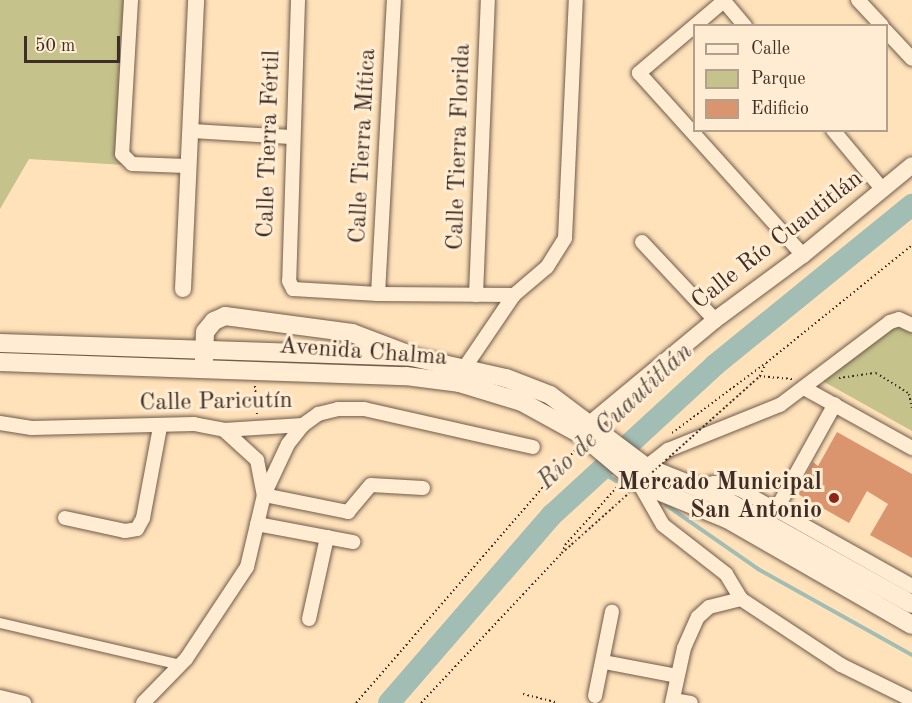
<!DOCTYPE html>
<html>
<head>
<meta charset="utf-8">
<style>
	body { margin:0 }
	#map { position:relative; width:912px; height:703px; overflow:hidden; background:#ffe2b9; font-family:"Old Standard TT",serif }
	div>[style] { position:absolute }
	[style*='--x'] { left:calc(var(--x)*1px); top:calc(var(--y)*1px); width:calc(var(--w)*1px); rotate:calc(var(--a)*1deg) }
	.green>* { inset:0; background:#c6c28b }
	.stream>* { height:4px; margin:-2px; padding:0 2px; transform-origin:2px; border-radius:2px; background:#a1bdb4 }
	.river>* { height:22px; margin:-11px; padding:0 11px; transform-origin:11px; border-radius:11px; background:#a1bdb4 }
	.building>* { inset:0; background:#da956f }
	.path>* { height:2px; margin-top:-1px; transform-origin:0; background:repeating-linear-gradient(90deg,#3d2e27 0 1.5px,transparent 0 4.5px) }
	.roads { filter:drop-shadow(0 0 2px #6e5b4c) drop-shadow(0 0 2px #6e5b4c) }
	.pedestrian>* { height:10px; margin:-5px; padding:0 5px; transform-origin:5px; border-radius:5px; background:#ffecd2 }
	.minor>* { height:14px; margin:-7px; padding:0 7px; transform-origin:7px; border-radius:7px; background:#ffecd2 }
	.tertiary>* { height:16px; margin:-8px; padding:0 8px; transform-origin:8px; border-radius:8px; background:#ffecd2 }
	.secondary>* { height:18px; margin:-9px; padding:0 9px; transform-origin:9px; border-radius:9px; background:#ffecd2 }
	.path-bridge>* { height:2px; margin-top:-1px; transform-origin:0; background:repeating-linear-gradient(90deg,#3d2e27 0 1.5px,transparent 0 4.5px) }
	.dots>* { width:16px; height:16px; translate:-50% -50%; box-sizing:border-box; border:3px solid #ffecd2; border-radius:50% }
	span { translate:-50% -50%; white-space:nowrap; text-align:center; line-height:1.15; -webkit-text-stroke:6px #ffecd2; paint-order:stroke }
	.street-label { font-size:24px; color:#3d2e27 }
	.poi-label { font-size:24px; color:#3d2e27; font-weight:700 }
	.right { translate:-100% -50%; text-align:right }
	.water-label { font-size:26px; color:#56524a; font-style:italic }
	.legend { position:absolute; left:693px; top:24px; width:195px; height:108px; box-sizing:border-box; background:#ffecd2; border:2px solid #b1a08e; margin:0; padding:8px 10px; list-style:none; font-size:18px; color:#3d2e27 }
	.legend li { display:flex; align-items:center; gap:12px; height:30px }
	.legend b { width:30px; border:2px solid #b1a08e }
	.scale { position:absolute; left:24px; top:36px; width:96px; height:27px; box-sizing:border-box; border:3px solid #3d2e27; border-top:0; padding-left:8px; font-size:18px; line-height:21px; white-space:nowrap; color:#3d2e27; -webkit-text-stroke:4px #ffecd2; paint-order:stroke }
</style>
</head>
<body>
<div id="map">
	<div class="green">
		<i style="clip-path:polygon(0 0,131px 0,124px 165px,29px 159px,0 209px)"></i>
		<i style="clip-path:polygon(896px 326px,912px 333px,912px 431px,819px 379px)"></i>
	</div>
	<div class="stream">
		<i style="--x:600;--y:471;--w:19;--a:32"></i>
		<i style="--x:666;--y:505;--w:112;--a:34.8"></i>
		<i style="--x:758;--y:569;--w:176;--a:29.2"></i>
	</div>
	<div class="river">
		<i style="--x:389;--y:703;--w:249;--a:-49.1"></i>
		<i style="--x:552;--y:515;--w:222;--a:-42.6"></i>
		<i style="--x:715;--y:365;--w:254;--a:-39.1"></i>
	</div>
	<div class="building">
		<i style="clip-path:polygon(837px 432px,912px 474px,912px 558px,870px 535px,888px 504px,867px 491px,849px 523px,796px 493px,813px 462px,818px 466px)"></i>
	</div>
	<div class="path">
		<i style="--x:839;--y:378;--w:37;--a:-8"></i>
		<i style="--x:876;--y:373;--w:39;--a:32"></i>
		<i style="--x:909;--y:394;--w:14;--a:78"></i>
		<i style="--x:792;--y:379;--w:32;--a:-175"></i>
		<i style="--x:760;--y:376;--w:14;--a:-65"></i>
		<i style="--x:766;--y:363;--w:188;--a:-38.9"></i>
		<i style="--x:255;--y:386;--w:30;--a:86"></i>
		<i style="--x:672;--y:433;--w:114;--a:-36.8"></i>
		<i style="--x:523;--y:694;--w:36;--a:14"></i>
		<i style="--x:356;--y:703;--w:336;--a:-49.1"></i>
		<i style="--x:421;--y:703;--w:206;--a:-46.8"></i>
		<i style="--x:562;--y:553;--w:9;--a:-69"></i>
		<i style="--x:565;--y:545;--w:79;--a:-48.1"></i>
	</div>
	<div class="roads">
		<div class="pedestrian">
			<i style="--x:0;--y:623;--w:185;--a:13.1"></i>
		</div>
		<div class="minor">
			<i style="--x:131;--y:0;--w:154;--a:93.3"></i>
			<i style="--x:122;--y:154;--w:14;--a:45"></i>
			<i style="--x:132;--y:164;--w:55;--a:2.1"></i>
			<i style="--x:298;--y:0;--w:281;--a:91.8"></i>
			<i style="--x:289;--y:281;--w:9;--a:63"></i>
			<i style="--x:293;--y:289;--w:85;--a:3.4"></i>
			<i style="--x:378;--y:294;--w:136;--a:0.4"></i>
			<i style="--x:725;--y:0;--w:113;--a:139.7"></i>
			<i style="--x:639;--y:73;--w:245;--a:48"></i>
			<i style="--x:858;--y:0;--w:35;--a:47"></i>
			<i style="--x:724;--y:1;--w:33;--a:50"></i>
			<i style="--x:886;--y:31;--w:38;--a:47"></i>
			<i style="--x:833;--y:130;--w:78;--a:50.2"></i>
			<i style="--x:191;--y:131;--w:101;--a:3.4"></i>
			<i style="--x:642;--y:242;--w:107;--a:46.9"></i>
			<i style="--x:378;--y:294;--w:294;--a:-86.9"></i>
			<i style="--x:476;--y:295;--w:295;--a:-87.7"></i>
			<i style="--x:465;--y:367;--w:87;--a:-55.8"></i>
			<i style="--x:514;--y:295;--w:43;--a:-40.3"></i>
			<i style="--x:547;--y:267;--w:34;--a:-58"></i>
			<i style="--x:565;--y:238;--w:238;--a:-87.4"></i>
			<i style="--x:804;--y:388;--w:124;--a:29.1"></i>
			<i style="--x:0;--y:423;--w:32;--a:9"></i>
			<i style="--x:32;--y:428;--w:162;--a:-1.4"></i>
			<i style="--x:194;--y:424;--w:31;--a:11"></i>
			<i style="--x:224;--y:430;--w:79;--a:-3.6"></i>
			<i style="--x:303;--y:425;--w:19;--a:-36"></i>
			<i style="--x:318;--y:414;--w:21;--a:-14"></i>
			<i style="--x:338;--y:409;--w:26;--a:0"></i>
			<i style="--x:364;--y:409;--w:173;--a:12.7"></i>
			<i style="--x:224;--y:430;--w:45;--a:42.3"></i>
			<i style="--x:257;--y:460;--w:36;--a:79"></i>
			<i style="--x:646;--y:467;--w:28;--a:-38"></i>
			<i style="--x:668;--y:450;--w:121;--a:-21.9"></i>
			<i style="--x:780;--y:405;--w:138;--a:-37"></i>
			<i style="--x:890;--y:322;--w:9;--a:-18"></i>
			<i style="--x:899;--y:319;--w:14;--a:25"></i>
			<i style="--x:639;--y:483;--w:48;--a:60.3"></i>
			<i style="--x:663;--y:525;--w:80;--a:37.9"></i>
			<i style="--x:726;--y:574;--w:29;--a:59"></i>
			<i style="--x:741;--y:599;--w:120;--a:33.4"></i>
			<i style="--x:841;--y:665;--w:79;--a:26.2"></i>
			<i style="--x:694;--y:487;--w:21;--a:-11"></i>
			<i style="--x:715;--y:483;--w:25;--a:14"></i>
			<i style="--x:739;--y:489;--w:198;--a:29.3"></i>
			<i style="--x:264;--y:495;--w:86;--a:11.4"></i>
			<i style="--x:348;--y:512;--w:35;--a:-50"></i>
			<i style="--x:371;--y:485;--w:52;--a:3.3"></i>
			<i style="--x:776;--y:510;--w:121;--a:-60.9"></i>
			<i style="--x:65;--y:518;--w:61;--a:12.2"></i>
			<i style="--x:125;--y:531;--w:12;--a:-9"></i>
			<i style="--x:137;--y:529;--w:13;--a:-61"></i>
			<i style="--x:143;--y:518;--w:93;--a:-79.4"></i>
			<i style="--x:257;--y:524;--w:98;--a:10.6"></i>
			<i style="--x:309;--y:619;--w:84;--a:-77.6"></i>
			<i style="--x:604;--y:662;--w:74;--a:10.9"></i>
			<i style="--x:595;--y:696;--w:86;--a:-78.6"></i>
			<i style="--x:0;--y:697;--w:25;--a:14"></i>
			<i style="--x:673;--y:700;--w:18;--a:9"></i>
			<i style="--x:143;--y:703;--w:62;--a:-45.7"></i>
			<i style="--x:186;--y:659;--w:110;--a:-56.5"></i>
			<i style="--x:247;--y:567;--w:74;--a:-76.7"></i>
			<i style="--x:264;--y:495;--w:56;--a:-64.8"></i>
			<i style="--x:288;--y:444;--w:24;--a:-52"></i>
			<i style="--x:672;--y:703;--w:56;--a:-77.7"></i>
			<i style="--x:684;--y:648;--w:34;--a:-66"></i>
			<i style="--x:698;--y:617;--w:15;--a:-42"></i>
			<i style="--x:709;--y:607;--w:33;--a:-14"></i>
		</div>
		<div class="tertiary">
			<i style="--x:183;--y:289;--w:289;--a:-87.4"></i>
			<i style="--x:591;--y:423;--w:161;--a:-39.7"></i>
			<i style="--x:715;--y:320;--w:109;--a:-36.5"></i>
			<i style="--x:803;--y:255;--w:141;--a:-39.5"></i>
		</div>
		<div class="secondary">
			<i style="--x:0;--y:343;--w:412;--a:1.9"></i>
			<i style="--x:412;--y:357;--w:96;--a:12.6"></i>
			<i style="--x:506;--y:378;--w:47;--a:21.1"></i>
			<i style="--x:550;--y:395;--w:120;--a:36.9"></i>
			<i style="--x:646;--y:467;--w:75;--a:21.8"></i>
			<i style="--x:716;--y:495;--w:224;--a:29.1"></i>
			<i style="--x:204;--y:360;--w:28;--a:-88"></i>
			<i style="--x:205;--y:332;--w:14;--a:-51"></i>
			<i style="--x:214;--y:321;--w:12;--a:-24"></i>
			<i style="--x:225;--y:316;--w:128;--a:7.6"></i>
			<i style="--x:352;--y:333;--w:57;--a:20.7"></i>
			<i style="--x:0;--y:362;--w:406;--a:2"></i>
			<i style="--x:406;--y:376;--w:53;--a:7.5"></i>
			<i style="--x:459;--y:383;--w:66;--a:16.8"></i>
			<i style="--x:522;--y:402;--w:68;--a:28.8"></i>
			<i style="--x:582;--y:435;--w:75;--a:40.1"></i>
			<i style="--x:639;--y:483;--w:95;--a:22.2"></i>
			<i style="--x:727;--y:519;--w:213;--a:29.8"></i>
		</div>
	</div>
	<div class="path-bridge">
		<i style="--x:562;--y:553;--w:266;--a:-41.8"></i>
	</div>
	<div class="dots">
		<i style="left:834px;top:498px;background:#8f2418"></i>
	</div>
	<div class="street-label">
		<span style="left:270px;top:144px;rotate:-88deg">Calle Tierra Fértil</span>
		<span style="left:364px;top:146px;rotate:-87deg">Calle Tierra Mítica</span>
		<span style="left:460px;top:147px;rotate:-88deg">Calle Tierra Florida</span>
		<span style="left:778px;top:241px;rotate:-38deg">Calle Río Cuautitlán</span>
		<span style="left:363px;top:353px;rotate:4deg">Avenida Chalma</span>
		<span style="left:216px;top:403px;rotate:-1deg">Calle Paricutín</span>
	</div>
	<div class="poi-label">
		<span class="right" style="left:822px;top:498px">Mercado Municipal<br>San Antonio</span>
	</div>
	<div class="water-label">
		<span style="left:616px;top:417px;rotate:-43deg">Rio de Cuautitlán</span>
	</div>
	<ul class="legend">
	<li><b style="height:8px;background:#ffecd2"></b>Calle</li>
	<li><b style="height:16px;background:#c6c28b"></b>Parque</li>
	<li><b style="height:16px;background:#da956f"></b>Edificio</li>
	</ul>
	<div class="scale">50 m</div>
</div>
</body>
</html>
